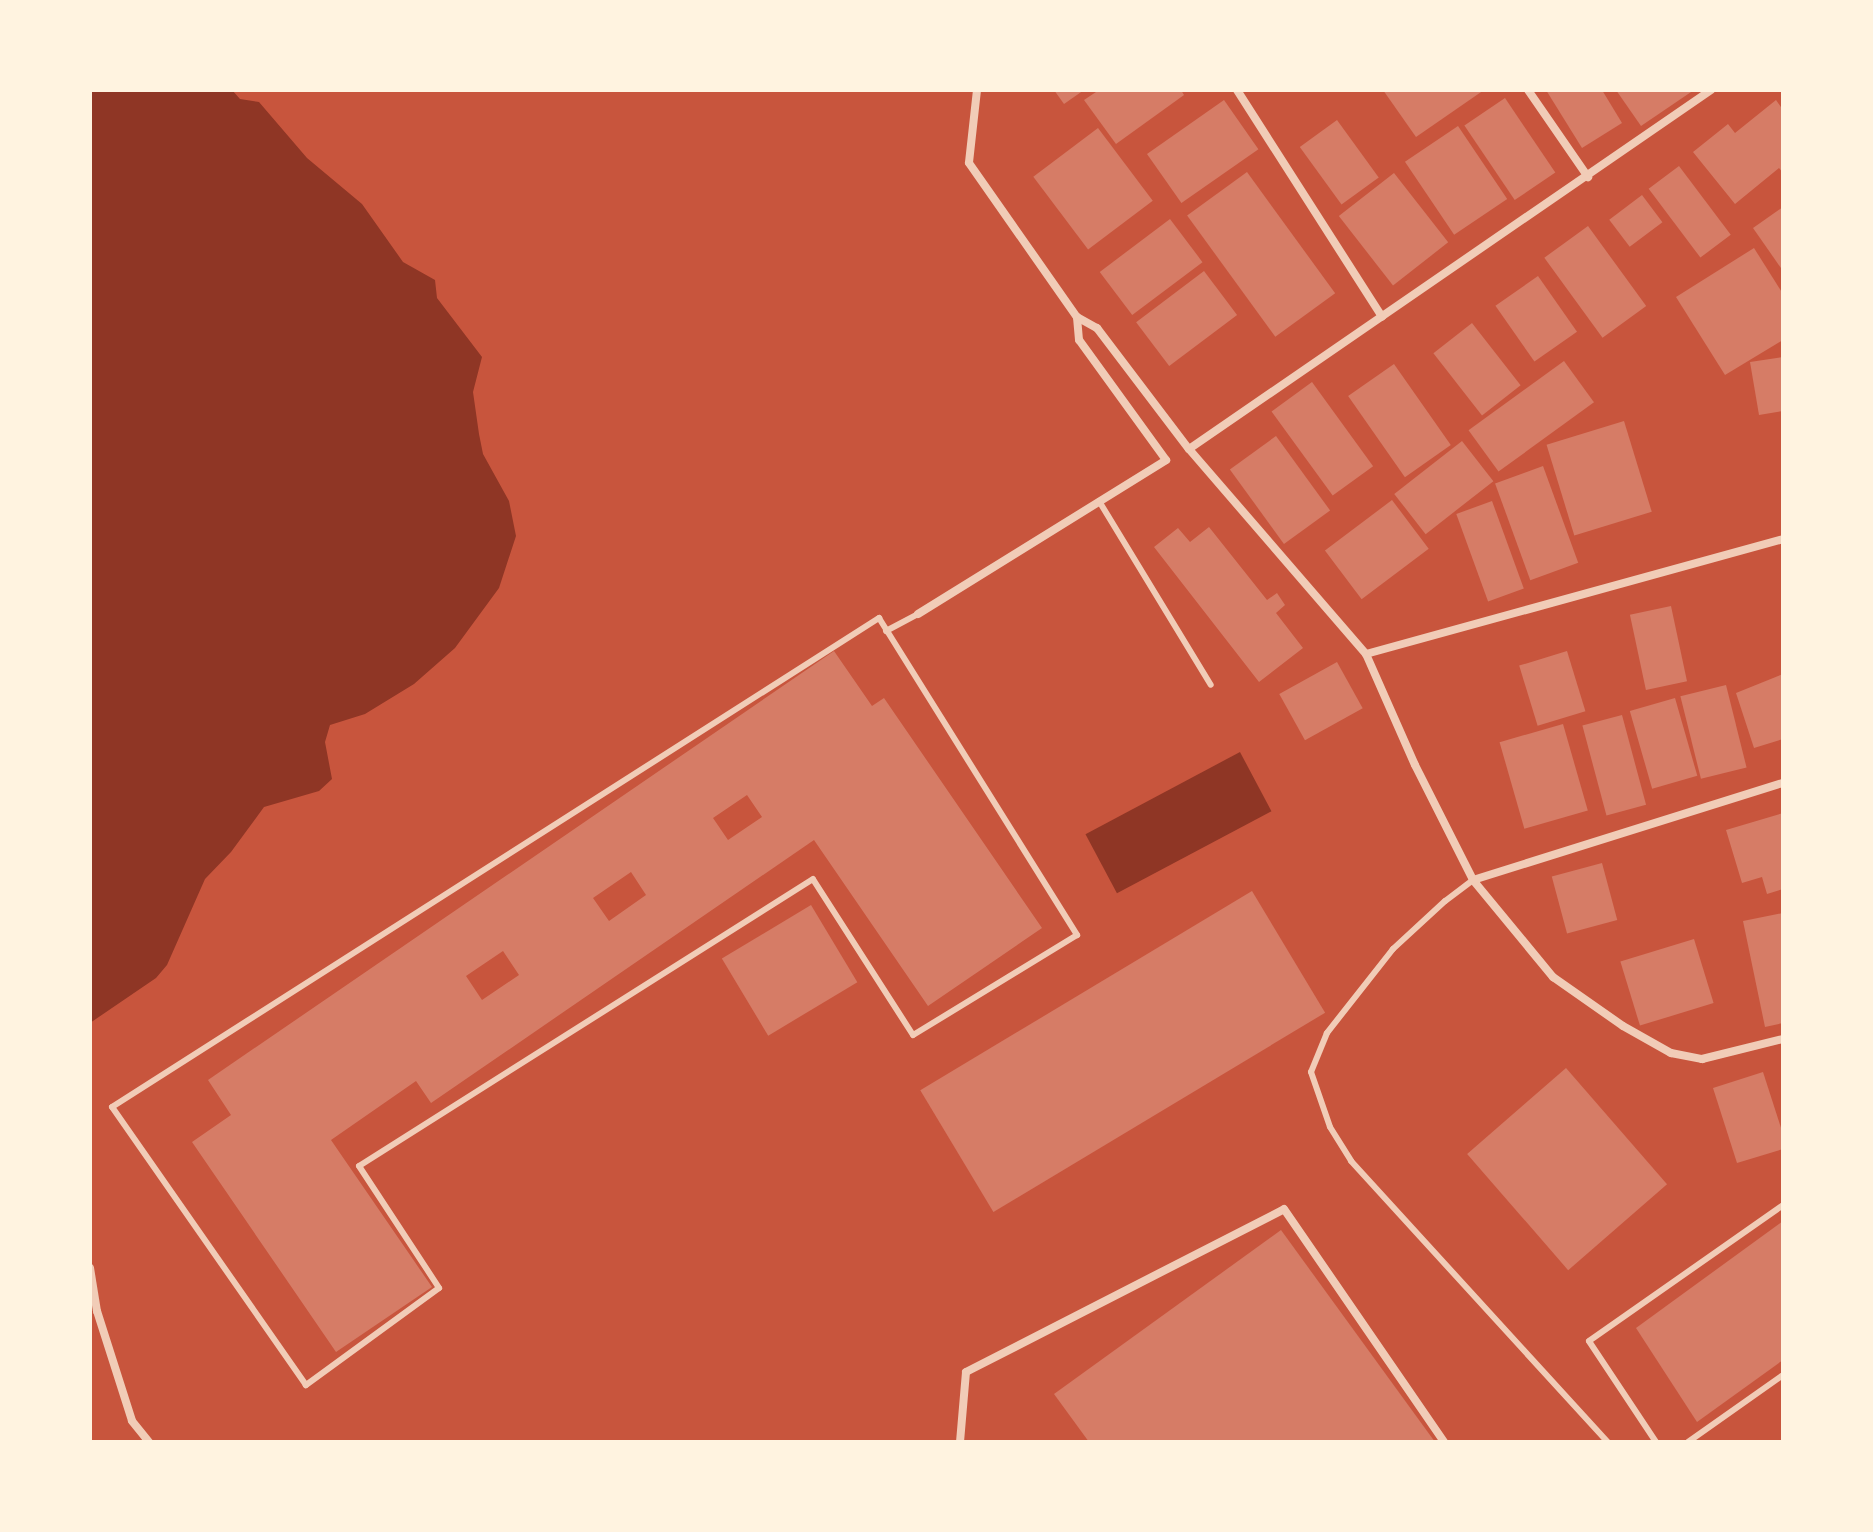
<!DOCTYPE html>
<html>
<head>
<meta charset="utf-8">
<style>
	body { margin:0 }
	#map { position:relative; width:1873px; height:1532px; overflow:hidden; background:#c8553d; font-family:"Noto Serif",serif }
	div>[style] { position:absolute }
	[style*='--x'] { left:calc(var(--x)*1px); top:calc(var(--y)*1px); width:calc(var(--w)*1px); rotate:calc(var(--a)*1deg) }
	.water>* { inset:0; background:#8f3625; transform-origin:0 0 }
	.building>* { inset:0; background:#d67c66; transform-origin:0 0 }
	.service>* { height:6px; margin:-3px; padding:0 3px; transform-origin:3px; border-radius:3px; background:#f1ccb7 }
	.minor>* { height:8px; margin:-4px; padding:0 4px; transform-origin:4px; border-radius:4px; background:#f1ccb7 }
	span { translate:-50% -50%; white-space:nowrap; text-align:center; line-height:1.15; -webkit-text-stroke:7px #fff3e0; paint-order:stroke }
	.frame { position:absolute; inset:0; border:92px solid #fff3e0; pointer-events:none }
</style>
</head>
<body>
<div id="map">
	<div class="water">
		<i style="clip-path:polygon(90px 90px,232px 90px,240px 99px,259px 102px,307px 158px,362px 204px,403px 262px,435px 280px,437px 298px,482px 357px,473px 392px,479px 434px,483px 454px,509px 501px,516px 536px,499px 588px,455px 648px,414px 684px,365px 714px,330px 725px,325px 742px,332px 779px,319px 791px,264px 807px,231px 852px,205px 879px,167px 965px,156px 978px,90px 1023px)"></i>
		<i style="left:1240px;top:752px;width:67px;height:175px;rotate:62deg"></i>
	</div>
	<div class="building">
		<i style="clip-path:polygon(1054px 90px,1084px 90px,1064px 104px)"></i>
		<i style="clip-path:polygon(1099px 90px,1181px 90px,1184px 95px,1116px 144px,1084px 100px)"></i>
		<i style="clip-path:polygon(1383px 90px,1484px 90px,1416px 137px)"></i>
		<i style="clip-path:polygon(1546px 90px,1602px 90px,1622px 123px,1582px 148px)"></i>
		<i style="clip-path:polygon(1616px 90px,1694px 90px,1641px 126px)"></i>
		<i style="left:1505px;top:98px;width:90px;height:49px;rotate:56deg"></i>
		<i style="left:1224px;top:100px;width:60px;height:94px;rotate:55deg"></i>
		<i style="clip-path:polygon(1776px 100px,1783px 110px,1783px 173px,1779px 168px,1735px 204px,1693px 152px,1728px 124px,1735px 133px)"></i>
		<i style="left:1337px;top:120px;width:71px;height:46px;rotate:54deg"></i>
		<i style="left:1458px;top:126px;width:88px;height:64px;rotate:56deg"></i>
		<i style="left:1098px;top:128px;width:91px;height:81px;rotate:53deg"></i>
		<i style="left:1679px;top:166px;width:86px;height:38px;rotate:53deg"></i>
		<i style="left:1247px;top:172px;width:150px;height:74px;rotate:54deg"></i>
		<i style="left:1394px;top:173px;width:88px;height:70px;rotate:52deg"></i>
		<i style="left:1642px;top:195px;width:34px;height:41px;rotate:53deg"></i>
		<i style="clip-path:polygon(1783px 207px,1783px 271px,1753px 228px)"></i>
		<i style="left:1170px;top:219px;width:54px;height:88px;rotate:53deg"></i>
		<i style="left:1588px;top:226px;width:99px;height:54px;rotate:54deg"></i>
		<i style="clip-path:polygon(1754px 248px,1783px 294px,1783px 340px,1725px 375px,1676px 297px)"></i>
		<i style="left:1204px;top:271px;width:55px;height:85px;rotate:53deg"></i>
		<i style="left:1538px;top:276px;width:68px;height:52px;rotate:55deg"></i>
		<i style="left:1472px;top:323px;width:79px;height:49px;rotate:52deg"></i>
		<i style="clip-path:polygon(1783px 357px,1783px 411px,1759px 415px,1750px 362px)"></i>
		<i style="left:1564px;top:361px;width:51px;height:118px;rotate:54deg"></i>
		<i style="left:1394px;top:364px;width:99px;height:56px;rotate:55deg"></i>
		<i style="left:1312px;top:382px;width:104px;height:50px;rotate:54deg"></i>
		<i style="left:1624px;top:421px;width:95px;height:81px;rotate:73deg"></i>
		<i style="left:1276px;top:436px;width:92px;height:57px;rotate:54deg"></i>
		<i style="left:1462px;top:441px;width:51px;height:86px;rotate:52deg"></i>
		<i style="left:1543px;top:466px;width:103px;height:51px;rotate:70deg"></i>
		<i style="left:1392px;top:500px;width:61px;height:84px;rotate:53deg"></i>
		<i style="left:1492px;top:501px;width:93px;height:38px;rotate:70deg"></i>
		<i style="clip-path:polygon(1209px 527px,1267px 600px,1277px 593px,1285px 605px,1276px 613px,1303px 648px,1259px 682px,1154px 547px,1178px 528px,1190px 542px)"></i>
		<i style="left:1671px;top:606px;width:77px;height:42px;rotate:78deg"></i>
		<i style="clip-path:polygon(evenodd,834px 651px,872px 706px,884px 698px,1042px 928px,928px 1006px,814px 840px,431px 1103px,416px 1081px,331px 1140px,432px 1287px,336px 1352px,192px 1142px,231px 1115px,208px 1080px,834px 651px,747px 795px,762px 817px,728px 840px,713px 818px,747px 795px,834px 651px,631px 872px,646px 895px,609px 921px,593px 898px,631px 872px,834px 651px,503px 951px,519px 975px,482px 1000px,466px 976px,503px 951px)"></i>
		<i style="left:1567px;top:651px;width:63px;height:50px;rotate:73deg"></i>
		<i style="left:1337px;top:662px;width:53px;height:66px;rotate:61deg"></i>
		<i style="clip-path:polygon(1783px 674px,1783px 739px,1754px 748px,1736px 693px)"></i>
		<i style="left:1726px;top:685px;width:85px;height:47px;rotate:76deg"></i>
		<i style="left:1675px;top:698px;width:81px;height:47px;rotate:74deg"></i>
		<i style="left:1622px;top:715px;width:93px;height:41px;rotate:75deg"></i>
		<i style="left:1563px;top:724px;width:90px;height:66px;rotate:74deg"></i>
		<i style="clip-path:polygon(1783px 813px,1783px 889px,1767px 894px,1762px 877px,1742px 883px,1726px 830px)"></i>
		<i style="left:1602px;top:863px;width:59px;height:52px;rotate:75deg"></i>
		<i style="left:1252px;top:891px;width:142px;height:387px;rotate:59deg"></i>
		<i style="left:811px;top:905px;width:90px;height:104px;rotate:59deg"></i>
		<i style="clip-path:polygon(1783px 913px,1783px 1023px,1765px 1027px,1743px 921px)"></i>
		<i style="left:1694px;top:939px;width:67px;height:77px;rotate:73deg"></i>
		<i style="left:1566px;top:1068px;width:154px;height:131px;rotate:49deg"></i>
		<i style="clip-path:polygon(1763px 1072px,1783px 1134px,1783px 1149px,1737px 1163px,1713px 1088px)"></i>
		<i style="clip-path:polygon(1783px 1221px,1783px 1360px,1697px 1422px,1636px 1328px)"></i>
		<i style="clip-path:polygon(1281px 1230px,1435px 1442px,1089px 1442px,1054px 1394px)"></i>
	</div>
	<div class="service">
		<i style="--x:1099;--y:501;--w:215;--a:58.7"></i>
		<i style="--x:879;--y:618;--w:374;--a:58"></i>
		<i style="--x:1077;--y:935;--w:192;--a:148.6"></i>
		<i style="--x:913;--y:1035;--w:185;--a:-122.7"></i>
		<i style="--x:813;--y:879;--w:537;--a:147.7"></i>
		<i style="--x:359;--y:1166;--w:146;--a:56.7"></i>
		<i style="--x:439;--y:1288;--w:165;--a:143.9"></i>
		<i style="--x:306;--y:1385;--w:339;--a:-124.9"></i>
		<i style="--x:112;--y:1107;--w:910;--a:-32.52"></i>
		<i style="--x:886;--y:631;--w:36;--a:-28"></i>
		<i style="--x:1473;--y:880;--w:35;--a:143"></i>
		<i style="--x:1445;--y:901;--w:71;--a:137.3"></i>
		<i style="--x:1393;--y:949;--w:107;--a:128.2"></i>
		<i style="--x:1327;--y:1033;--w:42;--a:112.3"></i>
		<i style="--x:1311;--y:1072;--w:58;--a:70.9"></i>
		<i style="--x:1330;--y:1127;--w:40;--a:58"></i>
		<i style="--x:1351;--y:1161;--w:381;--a:47.6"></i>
		<i style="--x:1656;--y:1442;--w:121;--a:-123.6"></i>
		<i style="--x:1589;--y:1341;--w:237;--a:-35"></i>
		<i style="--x:1688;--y:1442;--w:116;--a:-35.2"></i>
	</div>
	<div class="minor">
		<i style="--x:977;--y:90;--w:73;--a:96.3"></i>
		<i style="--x:969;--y:163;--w:188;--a:55"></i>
		<i style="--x:1077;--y:317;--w:23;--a:29"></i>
		<i style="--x:1097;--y:328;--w:152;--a:52.8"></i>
		<i style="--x:1189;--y:449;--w:271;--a:49.2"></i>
		<i style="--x:1366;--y:654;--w:121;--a:66.2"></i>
		<i style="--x:1415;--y:765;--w:129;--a:63.2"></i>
		<i style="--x:1473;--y:880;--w:126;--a:50.5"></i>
		<i style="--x:1553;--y:977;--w:85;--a:35"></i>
		<i style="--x:1623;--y:1026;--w:55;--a:29.4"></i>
		<i style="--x:1671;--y:1053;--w:32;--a:11"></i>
		<i style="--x:1702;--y:1059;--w:83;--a:-13.9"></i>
		<i style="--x:1237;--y:90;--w:269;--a:57.4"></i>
		<i style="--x:1528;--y:90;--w:106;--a:55.4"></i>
		<i style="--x:1189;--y:449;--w:634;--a:-34.52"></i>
		<i style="--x:918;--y:614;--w:292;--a:-31.8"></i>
		<i style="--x:1166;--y:460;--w:148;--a:-125.9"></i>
		<i style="--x:1079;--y:340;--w:23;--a:-95"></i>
		<i style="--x:1366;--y:654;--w:433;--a:-15.4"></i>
		<i style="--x:1473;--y:880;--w:325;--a:-17.4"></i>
		<i style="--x:90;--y:1268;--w:44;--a:80.8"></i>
		<i style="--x:97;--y:1311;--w:115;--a:72.3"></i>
		<i style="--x:132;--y:1421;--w:27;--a:51"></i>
		<i style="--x:960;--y:1442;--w:70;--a:-85.1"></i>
		<i style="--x:966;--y:1372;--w:357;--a:-27.1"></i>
		<i style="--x:1284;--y:1209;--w:283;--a:55.5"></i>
	</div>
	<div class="frame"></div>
</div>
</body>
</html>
